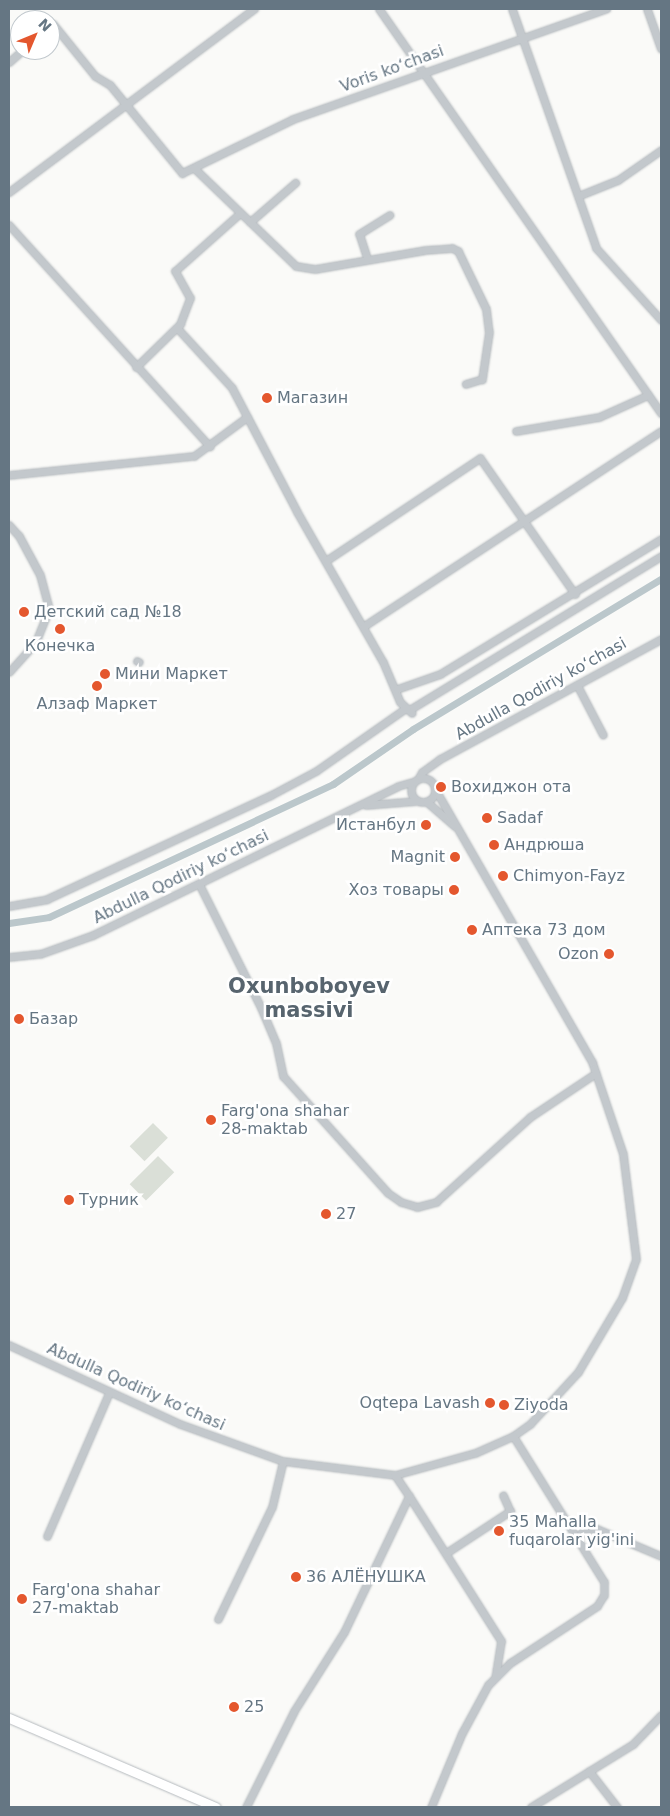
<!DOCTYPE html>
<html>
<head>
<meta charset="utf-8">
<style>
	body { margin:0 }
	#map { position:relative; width:670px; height:1816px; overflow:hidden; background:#fafaf8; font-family:"DejaVu Sans",sans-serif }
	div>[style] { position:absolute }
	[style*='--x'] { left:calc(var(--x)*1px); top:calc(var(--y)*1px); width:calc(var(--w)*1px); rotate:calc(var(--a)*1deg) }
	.green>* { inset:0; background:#dadfd7; transform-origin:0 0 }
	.canal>* { height:7px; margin:-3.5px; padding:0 3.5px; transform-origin:3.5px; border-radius:3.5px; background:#bbc7cb }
	.roads { filter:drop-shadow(0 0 1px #b5babe) drop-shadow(0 0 1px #b5babe) }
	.minor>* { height:7px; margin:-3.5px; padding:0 3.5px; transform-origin:3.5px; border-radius:3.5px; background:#c3c8cc }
	.minor>.ring { margin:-3.5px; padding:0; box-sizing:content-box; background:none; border:7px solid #c3c8cc; border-radius:50% }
	.major>* { height:9px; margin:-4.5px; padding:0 4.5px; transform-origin:4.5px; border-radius:4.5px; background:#fff }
	.dots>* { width:14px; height:14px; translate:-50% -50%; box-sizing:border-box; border:2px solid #fff; border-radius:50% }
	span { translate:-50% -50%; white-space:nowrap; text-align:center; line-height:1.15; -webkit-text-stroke:5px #fff; paint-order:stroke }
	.street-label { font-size:16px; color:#657683 }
	.poi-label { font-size:16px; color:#657683 }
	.left { translate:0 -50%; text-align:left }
	.right { translate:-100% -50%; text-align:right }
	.district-label { font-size:21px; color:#57646e; font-weight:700 }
	.frame { position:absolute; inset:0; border:10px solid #657683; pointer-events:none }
	.north { position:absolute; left:10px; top:10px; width:50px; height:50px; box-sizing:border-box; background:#fff; border:1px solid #c1c8cd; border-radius:50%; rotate:45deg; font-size:14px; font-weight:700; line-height:20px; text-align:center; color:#657683 }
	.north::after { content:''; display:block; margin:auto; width:18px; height:22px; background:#e4572e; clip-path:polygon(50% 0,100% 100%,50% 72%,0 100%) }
</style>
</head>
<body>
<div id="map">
	<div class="green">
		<i style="left:153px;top:1123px;width:21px;height:33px;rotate:45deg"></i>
		<i style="left:158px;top:1156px;width:23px;height:40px;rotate:45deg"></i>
	</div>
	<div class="canal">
		<i style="--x:9;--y:923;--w:40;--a:-8.5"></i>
		<i style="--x:49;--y:917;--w:314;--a:-25.1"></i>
		<i style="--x:333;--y:784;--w:97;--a:-34.5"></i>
		<i style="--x:413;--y:729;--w:290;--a:-31.2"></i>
	</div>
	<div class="roads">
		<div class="minor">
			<i style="--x:379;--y:9;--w:493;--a:55.1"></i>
			<i style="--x:512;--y:9;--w:253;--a:70.6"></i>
			<i style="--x:596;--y:248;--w:97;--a:47.9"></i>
			<i style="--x:647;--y:9;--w:42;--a:70.7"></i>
			<i style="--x:50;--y:27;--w:4;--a:-45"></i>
			<i style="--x:53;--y:24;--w:67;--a:51.1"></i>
			<i style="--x:95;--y:76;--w:17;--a:31"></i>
			<i style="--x:110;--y:85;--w:114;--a:50.7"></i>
			<i style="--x:182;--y:173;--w:123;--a:-25.9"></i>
			<i style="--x:293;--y:119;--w:332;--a:-19.4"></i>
			<i style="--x:9;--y:62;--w:18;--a:-41"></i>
			<i style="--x:194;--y:168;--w:141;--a:43.9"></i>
			<i style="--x:296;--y:266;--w:19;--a:9"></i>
			<i style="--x:315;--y:269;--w:112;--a:-9.8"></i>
			<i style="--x:425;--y:250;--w:27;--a:-4"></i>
			<i style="--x:452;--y:248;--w:7;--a:27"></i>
			<i style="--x:458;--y:251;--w:64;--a:64.2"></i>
			<i style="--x:486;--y:309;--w:23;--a:83"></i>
			<i style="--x:489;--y:332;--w:48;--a:98.5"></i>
			<i style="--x:482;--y:379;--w:17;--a:163"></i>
			<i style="--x:9;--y:192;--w:306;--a:-36.8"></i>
			<i style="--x:578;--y:196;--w:43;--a:-21.8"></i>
			<i style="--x:618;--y:180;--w:52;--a:-34.9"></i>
			<i style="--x:250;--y:222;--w:60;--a:-40.9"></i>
			<i style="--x:9;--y:225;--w:299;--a:47.8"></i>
			<i style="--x:367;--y:258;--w:25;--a:-108"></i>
			<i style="--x:359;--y:234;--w:36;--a:-32"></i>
			<i style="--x:178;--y:329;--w:80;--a:47.5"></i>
			<i style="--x:232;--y:388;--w:140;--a:62.3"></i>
			<i style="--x:297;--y:512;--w:173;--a:60.2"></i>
			<i style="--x:383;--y:662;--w:43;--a:67"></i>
			<i style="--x:400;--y:702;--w:16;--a:43"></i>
			<i style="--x:136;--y:367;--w:62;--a:-44.3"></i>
			<i style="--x:180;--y:324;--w:28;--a:-69"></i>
			<i style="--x:190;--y:298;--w:31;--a:-119"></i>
			<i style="--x:175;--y:271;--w:87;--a:-41.7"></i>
			<i style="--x:516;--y:431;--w:84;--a:-9.6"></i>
			<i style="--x:599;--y:417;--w:54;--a:-24.2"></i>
			<i style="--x:9;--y:475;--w:186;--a:-5.9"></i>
			<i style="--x:194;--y:456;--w:66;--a:-36.3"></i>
			<i style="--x:9;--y:525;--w:15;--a:48"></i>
			<i style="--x:19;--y:536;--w:44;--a:61.7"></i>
			<i style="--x:40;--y:575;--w:35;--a:75"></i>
			<i style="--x:49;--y:609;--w:35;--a:112"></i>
			<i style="--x:36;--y:642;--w:40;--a:132"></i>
			<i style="--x:327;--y:560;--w:184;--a:-33.7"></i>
			<i style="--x:480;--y:458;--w:166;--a:55.1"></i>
			<i style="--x:364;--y:626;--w:355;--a:-33.3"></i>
			<i style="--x:137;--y:661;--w:2;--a:27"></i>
			<i style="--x:577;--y:685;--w:56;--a:62.5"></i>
			<i style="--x:397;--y:689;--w:46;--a:-19.2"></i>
			<i style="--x:440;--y:674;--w:259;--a:-31.4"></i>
			<i style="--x:409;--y:710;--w:295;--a:-31.4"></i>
			<i class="ring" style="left:411px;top:778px;width:17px;height:17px"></i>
			<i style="--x:418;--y:779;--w:8;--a:-60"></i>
			<i style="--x:422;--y:772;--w:22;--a:-36"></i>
			<i style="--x:440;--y:759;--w:251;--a:-28.5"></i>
			<i style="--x:427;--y:802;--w:37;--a:41"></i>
			<i style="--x:366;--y:805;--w:50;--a:-4.6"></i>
			<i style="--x:199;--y:884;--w:139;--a:63.4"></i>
			<i style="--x:261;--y:1008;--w:38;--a:67"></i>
			<i style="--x:276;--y:1043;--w:34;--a:78"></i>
			<i style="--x:283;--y:1076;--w:157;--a:48.1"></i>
			<i style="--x:388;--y:1193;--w:16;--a:35"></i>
			<i style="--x:401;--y:1202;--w:17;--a:17"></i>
			<i style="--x:417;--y:1207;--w:20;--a:-15"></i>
			<i style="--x:436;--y:1202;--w:127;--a:-42.1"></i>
			<i style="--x:530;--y:1117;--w:79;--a:-33.7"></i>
			<i style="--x:9;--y:906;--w:39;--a:-10"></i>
			<i style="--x:47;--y:899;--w:247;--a:-24.9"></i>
			<i style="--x:271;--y:795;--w:51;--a:-28.1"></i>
			<i style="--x:316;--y:771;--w:110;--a:-35"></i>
			<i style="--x:9;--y:957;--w:31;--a:-6"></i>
			<i style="--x:40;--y:954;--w:56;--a:-19.7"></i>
			<i style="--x:93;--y:935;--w:339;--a:-26"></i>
			<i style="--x:398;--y:786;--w:18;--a:-16"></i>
			<i style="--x:9;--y:1345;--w:188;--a:24.8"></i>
			<i style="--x:180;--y:1424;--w:109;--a:19.8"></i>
			<i style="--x:283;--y:1461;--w:113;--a:7.1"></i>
			<i style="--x:395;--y:1475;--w:83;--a:-15.4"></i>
			<i style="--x:475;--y:1453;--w:42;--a:-24.1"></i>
			<i style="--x:513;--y:1436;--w:21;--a:-35"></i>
			<i style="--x:530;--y:1424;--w:71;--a:-47.3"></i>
			<i style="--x:578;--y:1372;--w:86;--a:-59.3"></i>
			<i style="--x:622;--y:1298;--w:41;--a:-70.3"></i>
			<i style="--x:636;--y:1259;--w:106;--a:-97.1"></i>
			<i style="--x:623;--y:1154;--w:97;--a:-108.6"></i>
			<i style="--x:592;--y:1062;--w:315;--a:-119.9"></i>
			<i style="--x:409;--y:1496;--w:172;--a:57.6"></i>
			<i style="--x:501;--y:1641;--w:36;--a:99"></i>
			<i style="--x:47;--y:1536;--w:156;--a:-66.6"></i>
			<i style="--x:578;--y:1538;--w:11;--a:-56"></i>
			<i style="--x:584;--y:1529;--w:13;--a:0"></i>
			<i style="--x:597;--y:1529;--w:69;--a:22.9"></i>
			<i style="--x:446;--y:1553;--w:77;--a:-33.3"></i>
			<i style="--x:510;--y:1511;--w:17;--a:-114"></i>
			<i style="--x:218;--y:1619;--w:124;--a:-64.3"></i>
			<i style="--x:272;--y:1507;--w:47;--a:-76.6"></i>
			<i style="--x:589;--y:1771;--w:46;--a:52.1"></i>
			<i style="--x:246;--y:1807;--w:107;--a:-63.4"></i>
			<i style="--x:294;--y:1711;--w:93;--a:-57.7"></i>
			<i style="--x:344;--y:1632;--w:151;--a:-64.5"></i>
			<i style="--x:409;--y:1496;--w:25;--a:-124"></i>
			<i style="--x:431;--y:1807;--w:80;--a:-67.3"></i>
			<i style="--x:462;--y:1733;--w:55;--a:-61.6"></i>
			<i style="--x:488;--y:1685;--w:31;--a:-45"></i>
			<i style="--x:510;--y:1663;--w:104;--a:-33.2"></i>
			<i style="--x:597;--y:1606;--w:13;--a:-58"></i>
			<i style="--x:604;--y:1595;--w:13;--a:-90"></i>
			<i style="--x:604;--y:1582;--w:172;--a:-121.9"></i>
			<i style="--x:531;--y:1807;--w:120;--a:-31.7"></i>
			<i style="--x:633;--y:1744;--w:40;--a:-46"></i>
		</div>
		<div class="major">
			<i style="--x:9;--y:1718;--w:225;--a:23.3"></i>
		</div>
	</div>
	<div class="dots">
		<i style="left:267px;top:398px;background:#e4572e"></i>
		<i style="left:24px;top:612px;background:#e4572e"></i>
		<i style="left:60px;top:629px;background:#e4572e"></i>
		<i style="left:105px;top:674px;background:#e4572e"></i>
		<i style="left:97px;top:686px;background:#e4572e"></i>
		<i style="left:441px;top:787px;background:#e4572e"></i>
		<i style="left:487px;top:818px;background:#e4572e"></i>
		<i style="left:426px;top:825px;background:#e4572e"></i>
		<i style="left:494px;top:845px;background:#e4572e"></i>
		<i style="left:455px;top:857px;background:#e4572e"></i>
		<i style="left:503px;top:876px;background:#e4572e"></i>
		<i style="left:454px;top:890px;background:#e4572e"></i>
		<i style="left:472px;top:930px;background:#e4572e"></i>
		<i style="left:609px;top:954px;background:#e4572e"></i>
		<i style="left:19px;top:1019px;background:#e4572e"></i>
		<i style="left:211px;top:1120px;background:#e4572e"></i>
		<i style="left:69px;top:1200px;background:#e4572e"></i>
		<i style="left:326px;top:1214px;background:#e4572e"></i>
		<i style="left:490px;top:1403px;background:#e4572e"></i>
		<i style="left:504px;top:1405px;background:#e4572e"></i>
		<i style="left:499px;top:1531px;background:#e4572e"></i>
		<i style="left:296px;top:1577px;background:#e4572e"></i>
		<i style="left:22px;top:1599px;background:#e4572e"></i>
		<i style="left:234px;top:1707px;background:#e4572e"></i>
	</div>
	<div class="street-label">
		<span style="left:392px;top:69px;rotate:-20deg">Voris koʻchasi</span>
		<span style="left:541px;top:689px;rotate:-29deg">Abdulla Qodiriy koʻchasi</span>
		<span style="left:181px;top:877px;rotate:-26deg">Abdulla Qodiriy koʻchasi</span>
		<span style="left:136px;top:1387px;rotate:24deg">Abdulla Qodiriy koʻchasi</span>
	</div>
	<div class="poi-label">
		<span class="left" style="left:277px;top:398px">Магазин</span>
		<span class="left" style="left:34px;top:612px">Детский сад №18</span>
		<span style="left:60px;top:646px">Конечка</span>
		<span class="left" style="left:115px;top:674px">Мини Маркет</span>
		<span style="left:97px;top:704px">Алзаф Маркет</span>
		<span class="left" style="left:451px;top:787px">Вохиджон ота</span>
		<span class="left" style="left:497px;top:818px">Sadaf</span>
		<span class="right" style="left:416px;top:825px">Истанбул</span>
		<span class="left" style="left:504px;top:845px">Андрюша</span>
		<span class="right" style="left:445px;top:857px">Magnit</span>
		<span class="left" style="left:513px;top:876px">Chimyon-Fayz</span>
		<span class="right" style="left:444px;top:890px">Хоз товары</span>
		<span class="left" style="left:482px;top:930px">Аптека 73 дом</span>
		<span class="right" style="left:599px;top:954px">Ozon</span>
		<span class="left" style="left:29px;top:1019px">Базар</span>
		<span class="left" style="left:221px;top:1120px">Farg'ona shahar<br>28-maktab</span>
		<span class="left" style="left:79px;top:1200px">Турник</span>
		<span class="left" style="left:336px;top:1214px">27</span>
		<span class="right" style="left:480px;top:1403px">Oqtepa Lavash</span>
		<span class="left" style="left:514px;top:1405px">Ziyoda</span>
		<span class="left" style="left:509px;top:1531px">35 Mahalla<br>fuqarolar yig'ini</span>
		<span class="left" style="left:306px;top:1577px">36 АЛЁНУШКА</span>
		<span class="left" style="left:32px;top:1599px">Farg'ona shahar<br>27-maktab</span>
		<span class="left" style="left:244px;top:1707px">25</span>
	</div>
	<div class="district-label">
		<span style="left:309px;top:998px">Oxunboboyev<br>massivi</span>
	</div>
	<div class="frame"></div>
	<div class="north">N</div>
</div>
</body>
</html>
